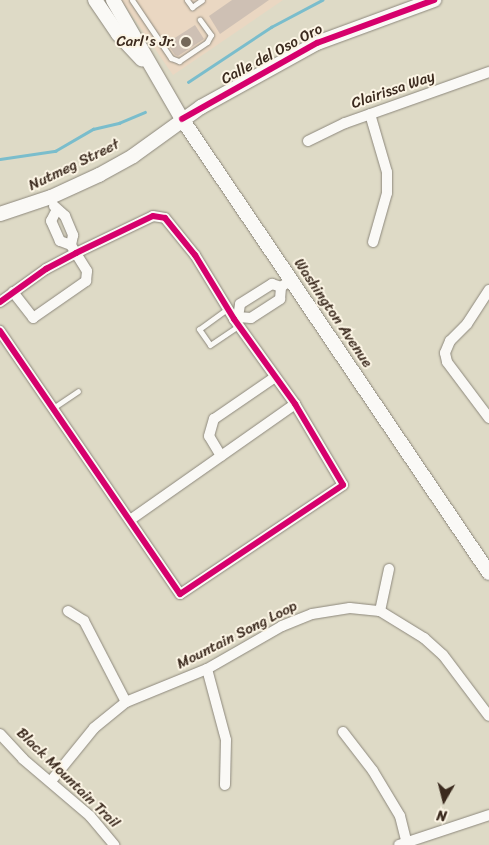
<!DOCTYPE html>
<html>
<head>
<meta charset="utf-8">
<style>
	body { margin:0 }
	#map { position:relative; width:489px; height:845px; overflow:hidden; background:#dedac6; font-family:Sriracha,sans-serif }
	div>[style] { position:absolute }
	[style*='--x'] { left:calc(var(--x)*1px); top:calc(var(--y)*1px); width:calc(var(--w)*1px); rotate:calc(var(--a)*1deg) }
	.built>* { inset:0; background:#ead7c2 }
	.stream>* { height:2.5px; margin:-1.25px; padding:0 1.25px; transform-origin:1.25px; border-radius:1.25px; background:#7abdcc }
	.building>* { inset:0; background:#cec0b4 }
	.roads { filter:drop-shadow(0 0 1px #8d887c) drop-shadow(0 0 1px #8d887c) }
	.lane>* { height:5px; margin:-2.5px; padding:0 2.5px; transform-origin:2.5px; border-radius:2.5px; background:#faf9f6 }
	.street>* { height:10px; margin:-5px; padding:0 5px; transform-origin:5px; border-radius:5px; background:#faf9f6 }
	.secondary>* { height:14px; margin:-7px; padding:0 7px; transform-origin:7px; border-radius:7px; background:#faf9f6 }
	.cycleway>* { height:6px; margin:-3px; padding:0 3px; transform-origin:3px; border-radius:3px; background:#d6006c }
	.dots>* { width:14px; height:14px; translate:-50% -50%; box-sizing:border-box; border:2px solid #fcf5e5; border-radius:50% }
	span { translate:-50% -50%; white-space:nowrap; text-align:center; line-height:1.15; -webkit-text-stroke:4px #fcf5e5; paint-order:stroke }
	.poi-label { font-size:15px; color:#3b2a1e }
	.right { translate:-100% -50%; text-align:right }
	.street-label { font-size:15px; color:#3b2a1e }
	.north { position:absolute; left:419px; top:775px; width:50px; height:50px; -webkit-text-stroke:4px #fcf5e5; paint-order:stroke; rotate:188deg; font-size:14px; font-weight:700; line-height:20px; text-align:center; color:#3b2a1e }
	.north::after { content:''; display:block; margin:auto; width:18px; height:22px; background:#3b2a1e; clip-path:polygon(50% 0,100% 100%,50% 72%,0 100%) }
</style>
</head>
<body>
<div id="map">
	<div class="built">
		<i style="clip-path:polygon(121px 0,283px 0,173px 75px)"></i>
	</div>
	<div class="stream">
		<i style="--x:188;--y:82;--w:100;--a:-33.5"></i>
		<i style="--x:271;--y:27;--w:58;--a:-27.9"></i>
		<i style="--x:0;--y:159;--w:56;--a:-8.3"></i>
		<i style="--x:55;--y:151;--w:44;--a:-30.1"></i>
		<i style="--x:93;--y:129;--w:27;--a:-13"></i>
		<i style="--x:119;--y:123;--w:28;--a:-23"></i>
	</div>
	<div class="building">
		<i style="clip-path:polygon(232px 0,269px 0,220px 34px,209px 16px)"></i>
		<i style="clip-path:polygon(195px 25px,204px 39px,178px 56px,175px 55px,167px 43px)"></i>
	</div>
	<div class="roads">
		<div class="lane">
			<i style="--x:132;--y:0;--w:70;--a:56.1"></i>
			<i style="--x:171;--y:58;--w:9;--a:21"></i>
			<i style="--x:179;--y:61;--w:34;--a:-34"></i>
			<i style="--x:207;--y:42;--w:8;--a:-60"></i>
			<i style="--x:211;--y:35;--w:19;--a:-126"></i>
			<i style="--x:187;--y:0;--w:9;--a:54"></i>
			<i style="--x:192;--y:7;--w:12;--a:-35"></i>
			<i style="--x:227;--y:309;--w:34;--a:144"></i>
			<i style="--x:199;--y:329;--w:19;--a:55"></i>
			<i style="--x:210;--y:345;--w:34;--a:-34"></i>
			<i style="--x:53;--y:408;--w:30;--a:-34"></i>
		</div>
		<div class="street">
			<i style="--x:370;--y:114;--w:60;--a:73.7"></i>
			<i style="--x:387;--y:172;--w:21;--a:90"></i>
			<i style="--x:387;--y:193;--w:51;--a:105.9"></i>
			<i style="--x:308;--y:141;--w:41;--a:-25.9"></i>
			<i style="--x:345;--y:123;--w:153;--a:-19.5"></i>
			<i style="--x:54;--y:206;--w:15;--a:42"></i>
			<i style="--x:65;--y:216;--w:21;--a:67"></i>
			<i style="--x:73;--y:235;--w:10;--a:101"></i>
			<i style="--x:489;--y:290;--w:40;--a:122.9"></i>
			<i style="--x:467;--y:324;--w:24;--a:135"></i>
			<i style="--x:450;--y:341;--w:13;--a:113"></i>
			<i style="--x:445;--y:353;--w:9;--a:77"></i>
			<i style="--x:447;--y:362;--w:70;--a:53.1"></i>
			<i style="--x:13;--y:292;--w:33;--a:52"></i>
			<i style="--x:33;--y:318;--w:65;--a:-34.9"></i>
			<i style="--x:86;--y:281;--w:10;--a:-84"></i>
			<i style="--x:87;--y:271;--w:31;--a:-122"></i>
			<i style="--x:71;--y:245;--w:12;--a:-160"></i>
			<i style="--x:60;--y:241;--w:22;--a:-114"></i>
			<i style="--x:51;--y:221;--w:11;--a:-63"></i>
			<i style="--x:0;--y:302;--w:57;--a:-35.7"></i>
			<i style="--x:46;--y:269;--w:34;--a:-28"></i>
			<i style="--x:76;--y:253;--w:85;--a:-25.7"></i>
			<i style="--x:153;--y:216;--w:12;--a:9"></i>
			<i style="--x:165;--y:218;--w:48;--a:51"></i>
			<i style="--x:195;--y:255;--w:75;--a:58.6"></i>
			<i style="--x:234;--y:319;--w:105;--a:54.3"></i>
			<i style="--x:295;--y:404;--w:94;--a:59.3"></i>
			<i style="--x:343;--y:485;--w:196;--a:146.2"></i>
			<i style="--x:180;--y:594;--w:319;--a:-124.4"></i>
			<i style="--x:238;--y:317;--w:13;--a:-81"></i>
			<i style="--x:240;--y:304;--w:38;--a:-32"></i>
			<i style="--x:272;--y:284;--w:9;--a:18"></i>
			<i style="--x:234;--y:319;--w:4;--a:-27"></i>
			<i style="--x:238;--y:317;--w:13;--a:4"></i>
			<i style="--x:251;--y:318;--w:35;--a:-33"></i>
			<i style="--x:280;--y:299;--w:12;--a:-85"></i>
			<i style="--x:281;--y:287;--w:12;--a:-35"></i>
			<i style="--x:221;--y:456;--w:23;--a:-121"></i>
			<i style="--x:209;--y:436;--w:18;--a:-74"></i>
			<i style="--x:214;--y:419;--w:74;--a:-34.5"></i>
			<i style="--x:130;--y:520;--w:202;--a:-35.1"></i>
			<i style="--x:68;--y:611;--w:19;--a:32"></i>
			<i style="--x:84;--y:621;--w:91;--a:62.6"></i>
			<i style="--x:380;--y:611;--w:43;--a:-77.9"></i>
			<i style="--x:207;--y:669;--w:73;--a:75"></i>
			<i style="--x:226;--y:740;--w:45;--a:91.3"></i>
			<i style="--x:343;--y:732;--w:49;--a:52.4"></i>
			<i style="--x:373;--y:771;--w:52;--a:59"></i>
			<i style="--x:400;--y:816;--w:30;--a:76"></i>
			<i style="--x:0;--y:734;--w:34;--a:47"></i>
			<i style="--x:23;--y:759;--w:88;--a:40.4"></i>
			<i style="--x:90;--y:816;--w:38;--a:50"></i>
			<i style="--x:51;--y:781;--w:68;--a:-50.9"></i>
			<i style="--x:94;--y:728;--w:41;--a:-39.1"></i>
			<i style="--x:126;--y:702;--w:87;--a:-22.2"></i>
			<i style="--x:207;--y:669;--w:86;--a:-29.8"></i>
			<i style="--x:282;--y:626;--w:32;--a:-22"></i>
			<i style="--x:312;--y:614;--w:38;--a:-9"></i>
			<i style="--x:350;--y:608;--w:30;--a:6"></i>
			<i style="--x:380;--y:611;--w:52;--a:31.5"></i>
			<i style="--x:424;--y:638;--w:25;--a:42"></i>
			<i style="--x:443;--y:655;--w:76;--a:53"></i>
			<i style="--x:399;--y:845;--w:95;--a:-18.4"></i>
		</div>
		<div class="secondary">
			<i style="--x:95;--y:0;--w:41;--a:55.9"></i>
			<i style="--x:118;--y:34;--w:35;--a:47"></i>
			<i style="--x:113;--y:0;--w:138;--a:59.9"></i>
			<i style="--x:182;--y:119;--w:548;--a:55.93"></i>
			<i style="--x:0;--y:214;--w:54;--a:-18.4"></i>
			<i style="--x:51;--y:197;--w:53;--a:-24.6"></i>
			<i style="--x:99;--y:175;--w:39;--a:-29"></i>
			<i style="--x:133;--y:156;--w:84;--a:-35.8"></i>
			<i style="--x:201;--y:107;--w:132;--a:-28.9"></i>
			<i style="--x:317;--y:43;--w:125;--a:-20.2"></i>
		</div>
	</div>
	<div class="cycleway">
		<i style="--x:182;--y:119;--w:155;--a:-29.4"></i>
		<i style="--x:317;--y:43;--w:125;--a:-20.2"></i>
		<i style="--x:0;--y:302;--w:57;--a:-35.7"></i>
		<i style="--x:46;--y:269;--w:34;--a:-28"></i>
		<i style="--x:76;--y:253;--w:85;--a:-25.7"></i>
		<i style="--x:153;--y:216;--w:12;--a:9"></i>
		<i style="--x:165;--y:218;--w:48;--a:51"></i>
		<i style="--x:195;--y:255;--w:75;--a:58.6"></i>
		<i style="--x:234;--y:319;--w:105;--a:54.3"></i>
		<i style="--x:295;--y:404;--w:94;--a:59.3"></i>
		<i style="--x:343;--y:485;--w:196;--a:146.2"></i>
		<i style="--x:180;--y:594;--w:319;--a:-124.4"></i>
	</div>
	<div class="dots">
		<i style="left:186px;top:42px;background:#746859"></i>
	</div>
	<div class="poi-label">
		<span class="right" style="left:176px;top:42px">Carl's Jr.</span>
	</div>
	<div class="street-label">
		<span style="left:272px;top:54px;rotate:-28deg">Calle del Oso Oro</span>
		<span style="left:393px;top:90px;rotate:-19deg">Clairissa Way</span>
		<span style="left:74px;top:165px;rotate:-26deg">Nutmeg Street</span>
		<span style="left:333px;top:313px;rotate:56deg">Washington Avenue</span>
		<span style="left:237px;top:635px;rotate:-27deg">Mountain Song Loop</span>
		<span style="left:68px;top:778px;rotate:44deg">Black Mountain Trail</span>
	</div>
	<div class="north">N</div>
</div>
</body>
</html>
